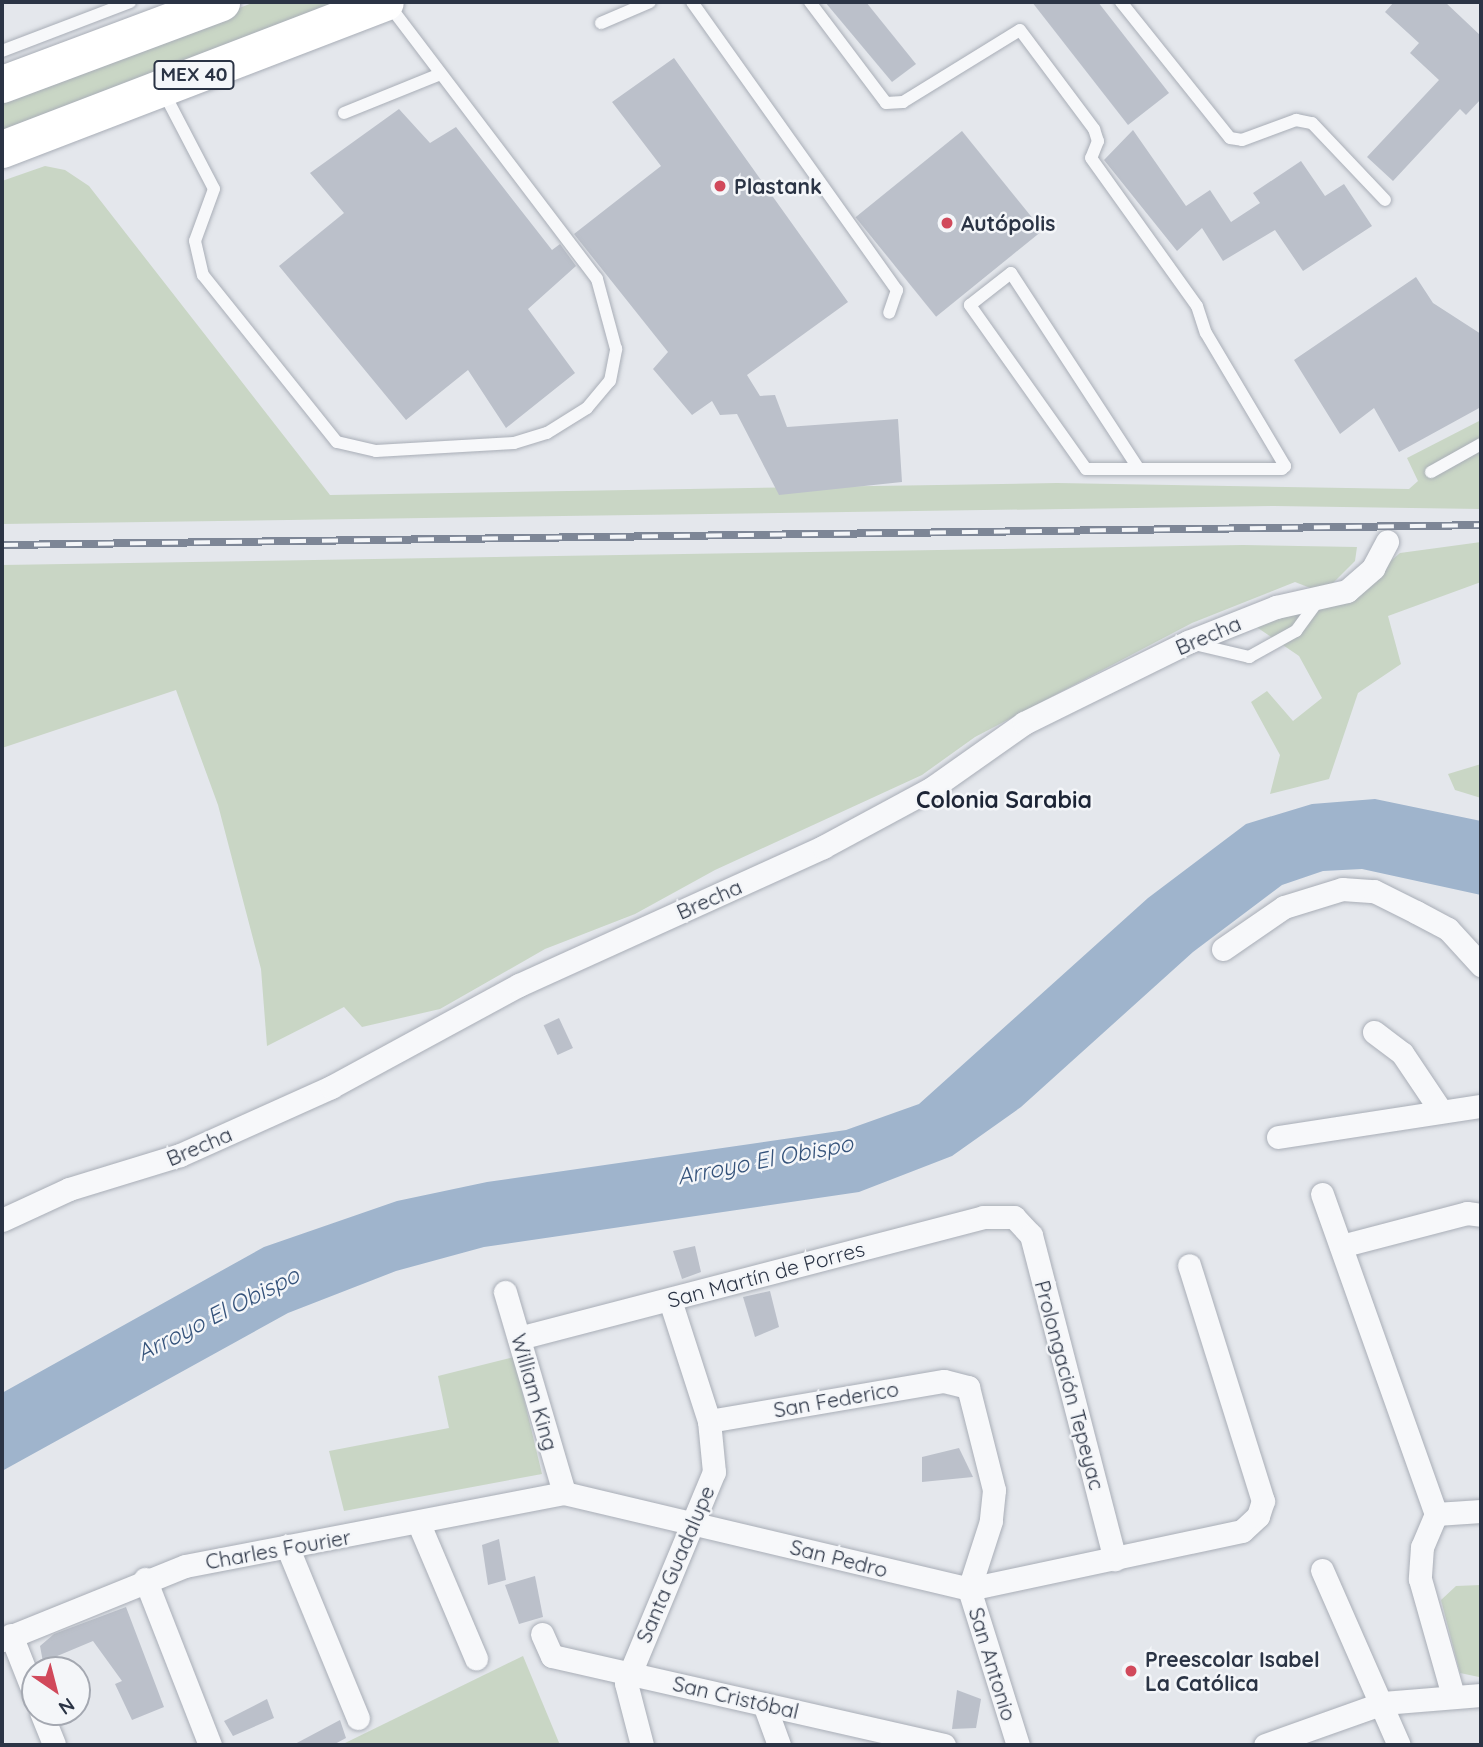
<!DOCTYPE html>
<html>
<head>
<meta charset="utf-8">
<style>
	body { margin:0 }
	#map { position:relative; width:1483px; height:1747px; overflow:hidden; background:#e4e7ec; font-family:Quicksand,sans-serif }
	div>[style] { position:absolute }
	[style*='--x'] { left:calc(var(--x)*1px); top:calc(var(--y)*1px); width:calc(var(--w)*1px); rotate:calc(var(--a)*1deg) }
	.green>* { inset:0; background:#c9d6c5 }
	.water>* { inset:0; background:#9fb4cc }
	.building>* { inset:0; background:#bbc0ca; transform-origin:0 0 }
	.roads { filter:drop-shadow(0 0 2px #a9aeb7) drop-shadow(0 0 2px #a9aeb7) }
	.service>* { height:12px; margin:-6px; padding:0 6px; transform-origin:6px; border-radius:6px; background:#f7f8fa }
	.minor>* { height:23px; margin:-11.5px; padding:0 11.5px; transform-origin:11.5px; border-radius:11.5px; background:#f7f8fa }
	.primary>* { height:37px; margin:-18.5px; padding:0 18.5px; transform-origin:18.5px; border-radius:18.5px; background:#fff }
	.rail>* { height:8px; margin-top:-4px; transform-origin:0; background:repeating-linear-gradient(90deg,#f4f6f9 0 16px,#7d8696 0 32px); box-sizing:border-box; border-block:2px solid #7d8696 }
	.dots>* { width:19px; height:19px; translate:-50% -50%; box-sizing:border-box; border:4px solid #f4f6f9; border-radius:50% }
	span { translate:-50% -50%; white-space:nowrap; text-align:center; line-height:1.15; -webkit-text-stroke:5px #f4f6f9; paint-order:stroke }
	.shield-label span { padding:2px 5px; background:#f4f6f9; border:2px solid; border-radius:5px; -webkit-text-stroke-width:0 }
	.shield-label { font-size:19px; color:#2b3445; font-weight:700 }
	.poi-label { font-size:21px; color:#2b3445; font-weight:700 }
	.left { translate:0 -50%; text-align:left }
	.street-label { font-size:21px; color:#2b3445 }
	.neighbourhood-label { font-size:23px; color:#1d2536; font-weight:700 }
	.water-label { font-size:23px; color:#34527a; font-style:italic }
	.frame { position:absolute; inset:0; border:4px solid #2b3445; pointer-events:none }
	.north { position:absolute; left:21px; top:1656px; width:70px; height:70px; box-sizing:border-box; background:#f4f6f9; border:2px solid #a4a8b1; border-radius:50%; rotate:145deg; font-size:19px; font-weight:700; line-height:28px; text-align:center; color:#2b3445 }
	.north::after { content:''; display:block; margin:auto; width:24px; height:32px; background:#d1495b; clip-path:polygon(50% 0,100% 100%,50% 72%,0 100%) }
</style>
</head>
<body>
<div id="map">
	<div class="green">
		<i style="clip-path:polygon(255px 2px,338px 2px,2px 130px,2px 97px)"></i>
		<i style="clip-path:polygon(45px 166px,65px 170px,89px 186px,330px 495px,1057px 483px,1409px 489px,1418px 481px,1407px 458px,1481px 420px,1481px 509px,1274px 506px,2px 524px,2px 181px)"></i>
		<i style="clip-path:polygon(1481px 542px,1481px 582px,1388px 616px,1401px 664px,1358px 693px,1329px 779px,1270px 794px,1280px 755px,1251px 702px,1267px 691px,1293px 721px,1322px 698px,1299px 656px,1255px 626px,1299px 607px,1341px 604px,1400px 553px)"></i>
		<i style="clip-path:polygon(1243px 545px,1357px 547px,1355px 561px,1323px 593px,1295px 582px,1192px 623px,975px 737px,922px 775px,715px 870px,635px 914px,545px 949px,440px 1009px,362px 1027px,344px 1007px,267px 1046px,261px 969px,218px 805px,176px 690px,2px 748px,2px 565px)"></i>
		<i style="clip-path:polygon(1481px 764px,1481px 798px,1455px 790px,1448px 774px)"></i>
		<i style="clip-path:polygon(514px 1357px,542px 1474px,344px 1511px,329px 1451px,449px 1428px,438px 1376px)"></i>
		<i style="clip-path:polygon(1481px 1585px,1481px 1677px,1479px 1677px,1460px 1673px,1441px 1600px,1456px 1586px)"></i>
		<i style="clip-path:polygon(523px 1656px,560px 1745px,341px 1745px)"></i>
	</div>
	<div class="water">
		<i style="clip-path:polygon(1375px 799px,1481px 821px,1481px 895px,1362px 869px,1323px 871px,1282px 885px,1193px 952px,1021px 1107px,952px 1156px,859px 1192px,484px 1247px,396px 1271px,288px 1313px,2px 1471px,2px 1393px,264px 1247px,397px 1201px,487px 1182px,846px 1130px,919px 1104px,1148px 898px,1246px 824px,1312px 804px)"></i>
	</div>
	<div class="building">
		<i style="clip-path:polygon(825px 2px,866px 2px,916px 64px,892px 82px)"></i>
		<i style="clip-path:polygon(1032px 2px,1098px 2px,1169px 93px,1128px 125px)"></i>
		<i style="clip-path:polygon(1394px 2px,1445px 2px,1481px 36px,1481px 99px,1466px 115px,1460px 109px,1393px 181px,1367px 157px,1439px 80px,1410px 53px,1419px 43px,1385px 12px)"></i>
		<i style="clip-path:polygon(674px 58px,848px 302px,747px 375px,760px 396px,775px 395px,787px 427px,898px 419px,902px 482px,779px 495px,737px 414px,720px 415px,712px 401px,692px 415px,653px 369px,668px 352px,574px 234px,661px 166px,612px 102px)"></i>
		<i style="clip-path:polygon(399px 109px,430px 143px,456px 127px,552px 250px,560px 244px,576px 266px,528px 309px,575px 373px,506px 428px,468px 370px,406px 420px,279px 266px,344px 213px,310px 173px)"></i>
		<i style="clip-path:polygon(1133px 130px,1186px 206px,1210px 190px,1231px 222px,1260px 203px,1253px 193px,1301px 161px,1325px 196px,1344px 184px,1372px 226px,1303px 271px,1275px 230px,1223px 261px,1202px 228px,1177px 251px,1104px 160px)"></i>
		<i style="left:962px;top:131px;width:128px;height:137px;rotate:51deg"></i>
		<i style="clip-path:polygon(1416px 277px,1433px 303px,1481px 334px,1481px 407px,1399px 452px,1374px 408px,1340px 434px,1294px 360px)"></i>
		<i style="left:559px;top:1018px;width:33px;height:17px;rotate:65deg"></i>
		<i style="clip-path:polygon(695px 1246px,701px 1272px,682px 1279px,673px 1251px)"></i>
		<i style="clip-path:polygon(770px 1291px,779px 1327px,755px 1337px,743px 1297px)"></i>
		<i style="clip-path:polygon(959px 1448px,973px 1477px,922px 1482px,922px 1457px)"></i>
		<i style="clip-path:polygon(499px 1539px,506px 1580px,488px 1585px,482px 1545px)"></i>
		<i style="clip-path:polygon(535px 1576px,543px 1617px,519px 1624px,505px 1585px)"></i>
		<i style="clip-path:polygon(126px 1607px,164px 1707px,132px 1720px,115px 1684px,122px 1681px,93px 1641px,43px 1662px,40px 1646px,54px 1634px)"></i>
		<i style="clip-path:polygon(957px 1690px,981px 1699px,976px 1728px,952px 1729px)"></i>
		<i style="clip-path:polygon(267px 1699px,274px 1718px,233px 1736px,224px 1721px)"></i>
		<i style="clip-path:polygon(340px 1720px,346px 1738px,333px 1745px,293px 1745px)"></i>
	</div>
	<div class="roads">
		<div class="service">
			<i style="--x:692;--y:2;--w:354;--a:54.6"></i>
			<i style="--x:897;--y:290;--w:24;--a:109"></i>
			<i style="--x:810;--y:2;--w:126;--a:53"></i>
			<i style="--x:886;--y:103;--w:17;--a:-3"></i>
			<i style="--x:903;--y:102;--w:137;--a:-31.6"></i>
			<i style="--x:1020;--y:30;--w:124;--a:53.2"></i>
			<i style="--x:1094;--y:129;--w:13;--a:72"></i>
			<i style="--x:1098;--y:141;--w:18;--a:112"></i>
			<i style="--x:1091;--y:158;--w:182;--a:54.4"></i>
			<i style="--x:1197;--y:306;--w:28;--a:72"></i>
			<i style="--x:1206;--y:333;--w:155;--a:59.3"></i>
			<i style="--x:1285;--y:466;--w:4;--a:135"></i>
			<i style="--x:1282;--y:469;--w:196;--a:180"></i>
			<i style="--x:1086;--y:469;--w:201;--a:-125.3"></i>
			<i style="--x:970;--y:305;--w:52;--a:-38"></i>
			<i style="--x:1011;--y:273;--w:234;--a:56.9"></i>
			<i style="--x:1121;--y:2;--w:174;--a:51.3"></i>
			<i style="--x:1230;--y:138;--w:12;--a:9"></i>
			<i style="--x:1242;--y:140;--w:58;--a:-20.3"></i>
			<i style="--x:1296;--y:120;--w:16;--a:11"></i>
			<i style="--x:1312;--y:123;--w:106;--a:46.5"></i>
			<i style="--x:601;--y:23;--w:53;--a:-23.2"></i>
			<i style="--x:2;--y:51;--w:137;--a:-20.9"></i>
			<i style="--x:163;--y:91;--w:110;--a:62.5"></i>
			<i style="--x:214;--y:189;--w:55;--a:110.1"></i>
			<i style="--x:195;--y:241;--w:35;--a:77"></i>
			<i style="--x:203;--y:275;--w:214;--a:51.3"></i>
			<i style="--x:337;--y:442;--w:40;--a:13"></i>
			<i style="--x:376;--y:451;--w:138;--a:-3.3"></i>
			<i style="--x:514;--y:443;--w:34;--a:-17"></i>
			<i style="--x:547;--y:433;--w:47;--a:-32"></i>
			<i style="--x:587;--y:408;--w:35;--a:-50"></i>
			<i style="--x:610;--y:381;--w:33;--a:-79"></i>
			<i style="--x:616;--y:349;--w:73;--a:-105.2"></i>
			<i style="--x:597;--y:279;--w:348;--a:-127.2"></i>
			<i style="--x:344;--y:113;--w:101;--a:-22"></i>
			<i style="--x:1431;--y:472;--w:57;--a:-29.2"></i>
			<i style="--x:1190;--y:643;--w:61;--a:13.3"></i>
			<i style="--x:1249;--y:657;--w:54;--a:-29"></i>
			<i style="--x:1296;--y:631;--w:39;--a:-54"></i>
		</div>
		<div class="minor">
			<i style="--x:1223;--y:949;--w:74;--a:-34.5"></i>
			<i style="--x:1284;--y:907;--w:61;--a:-17.2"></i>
			<i style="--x:1342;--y:889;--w:32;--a:4"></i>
			<i style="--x:1374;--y:891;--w:47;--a:26.6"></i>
			<i style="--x:1416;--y:912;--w:36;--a:28"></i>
			<i style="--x:1448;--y:929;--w:49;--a:47.5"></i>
			<i style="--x:1374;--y:1032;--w:35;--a:37"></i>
			<i style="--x:1402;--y:1053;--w:70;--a:56.1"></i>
			<i style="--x:1278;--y:1137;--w:205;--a:-8.7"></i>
			<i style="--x:1322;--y:1194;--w:340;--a:70.4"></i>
			<i style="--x:1436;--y:1514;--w:36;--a:113"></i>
			<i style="--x:1422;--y:1547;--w:32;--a:94"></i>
			<i style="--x:1420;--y:1579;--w:122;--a:74.2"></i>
			<i style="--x:2;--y:1220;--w:74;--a:-24.8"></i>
			<i style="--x:69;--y:1189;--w:116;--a:-17"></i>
			<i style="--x:180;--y:1155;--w:166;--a:-24.2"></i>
			<i style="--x:331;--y:1087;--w:214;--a:-28.5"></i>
			<i style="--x:519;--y:985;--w:334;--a:-24.4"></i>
			<i style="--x:823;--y:847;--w:124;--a:-28.4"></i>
			<i style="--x:932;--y:788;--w:113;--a:-35.2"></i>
			<i style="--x:1024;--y:723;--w:183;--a:-26.3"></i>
			<i style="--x:1188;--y:642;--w:95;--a:-21.7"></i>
			<i style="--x:1276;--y:607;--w:73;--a:-12.7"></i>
			<i style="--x:1347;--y:591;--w:35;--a:-41"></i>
			<i style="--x:1373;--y:568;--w:30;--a:-62"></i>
			<i style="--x:1341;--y:1246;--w:130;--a:-14.7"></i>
			<i style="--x:1467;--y:1213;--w:14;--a:8"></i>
			<i style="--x:505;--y:1292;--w:209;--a:73.6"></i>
			<i style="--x:519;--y:1338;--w:480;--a:-14.6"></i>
			<i style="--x:983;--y:1217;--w:31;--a:0"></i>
			<i style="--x:1014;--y:1217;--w:25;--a:47"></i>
			<i style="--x:1031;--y:1235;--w:335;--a:75.5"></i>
			<i style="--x:709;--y:1421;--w:238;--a:-9.7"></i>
			<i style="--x:944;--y:1381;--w:25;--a:14"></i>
			<i style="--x:968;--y:1387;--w:106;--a:75.8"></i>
			<i style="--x:994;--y:1490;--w:31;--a:96"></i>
			<i style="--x:991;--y:1521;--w:71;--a:107.9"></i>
			<i style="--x:969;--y:1589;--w:164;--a:72.6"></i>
			<i style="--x:1436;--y:1514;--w:45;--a:-3.8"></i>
			<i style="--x:419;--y:1524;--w:146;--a:67"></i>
			<i style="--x:287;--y:1546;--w:186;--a:67.6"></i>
			<i style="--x:1322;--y:1570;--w:191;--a:66.3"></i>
			<i style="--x:145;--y:1579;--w:178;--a:68.6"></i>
			<i style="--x:542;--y:1634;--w:24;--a:66"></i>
			<i style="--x:552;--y:1656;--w:402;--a:12.8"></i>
			<i style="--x:11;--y:1635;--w:66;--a:68.5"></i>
			<i style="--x:2;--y:1640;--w:197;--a:-22"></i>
			<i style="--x:185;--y:1566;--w:386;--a:-10.9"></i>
			<i style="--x:564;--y:1493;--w:416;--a:13.3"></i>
			<i style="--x:969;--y:1589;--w:279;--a:-12"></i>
			<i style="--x:1242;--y:1531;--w:22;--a:-43"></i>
			<i style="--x:1258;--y:1516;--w:16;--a:-72"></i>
			<i style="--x:1263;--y:1501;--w:247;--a:-107.4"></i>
			<i style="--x:764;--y:1704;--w:44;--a:69.9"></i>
			<i style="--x:41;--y:1712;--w:35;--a:68"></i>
			<i style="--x:642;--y:1745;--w:64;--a:-104.5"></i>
			<i style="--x:626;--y:1683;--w:229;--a:-67.4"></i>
			<i style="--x:714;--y:1472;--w:51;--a:-95.6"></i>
			<i style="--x:709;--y:1421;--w:127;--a:-107.9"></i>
			<i style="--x:1265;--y:1745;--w:125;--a:-19.6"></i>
			<i style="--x:1383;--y:1703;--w:98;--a:-4.7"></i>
		</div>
		<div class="primary">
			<i style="--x:2;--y:84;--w:234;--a:-20.5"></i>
			<i style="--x:2;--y:149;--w:410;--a:-21"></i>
		</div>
	</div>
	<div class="rail">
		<i style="--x:2;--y:545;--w:1479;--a:-0.77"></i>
	</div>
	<div class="dots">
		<i style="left:720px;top:186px;background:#d1495b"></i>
		<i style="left:947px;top:223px;background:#d1495b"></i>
		<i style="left:1131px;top:1671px;background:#d1495b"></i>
	</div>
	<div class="shield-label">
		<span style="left:194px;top:75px">MEX 40</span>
	</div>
	<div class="poi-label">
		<span class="left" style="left:734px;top:186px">Plastank</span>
		<span class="left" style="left:961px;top:223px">Autópolis</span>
		<span class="left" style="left:1145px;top:1671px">Preescolar Isabel<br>La Católica</span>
	</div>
	<div class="street-label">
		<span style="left:1208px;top:635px;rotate:-23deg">Brecha</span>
		<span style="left:709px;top:899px;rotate:-24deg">Brecha</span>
		<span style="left:199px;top:1146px;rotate:-23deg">Brecha</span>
		<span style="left:766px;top:1274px;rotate:-15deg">San Martín de Porres</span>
		<span style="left:1070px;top:1385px;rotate:75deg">Prolongación Tepeyac</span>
		<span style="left:535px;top:1392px;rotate:74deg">William King</span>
		<span style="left:836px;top:1399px;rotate:-10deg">San Federico</span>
		<span style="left:278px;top:1549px;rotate:-10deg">Charles Fourier</span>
		<span style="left:839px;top:1558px;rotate:14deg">San Pedro</span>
		<span style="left:675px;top:1564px;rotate:-67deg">Santa Guadalupe</span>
		<span style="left:993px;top:1664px;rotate:73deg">San Antonio</span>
		<span style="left:736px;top:1697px;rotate:13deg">San Cristóbal</span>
	</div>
	<div class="neighbourhood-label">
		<span style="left:1004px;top:800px">Colonia Sarabia</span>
	</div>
	<div class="water-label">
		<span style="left:765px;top:1160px;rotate:-11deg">Arroyo El Obispo</span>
		<span style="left:218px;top:1314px;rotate:-27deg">Arroyo El Obispo</span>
	</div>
	<div class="frame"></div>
	<div class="north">N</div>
</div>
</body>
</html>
